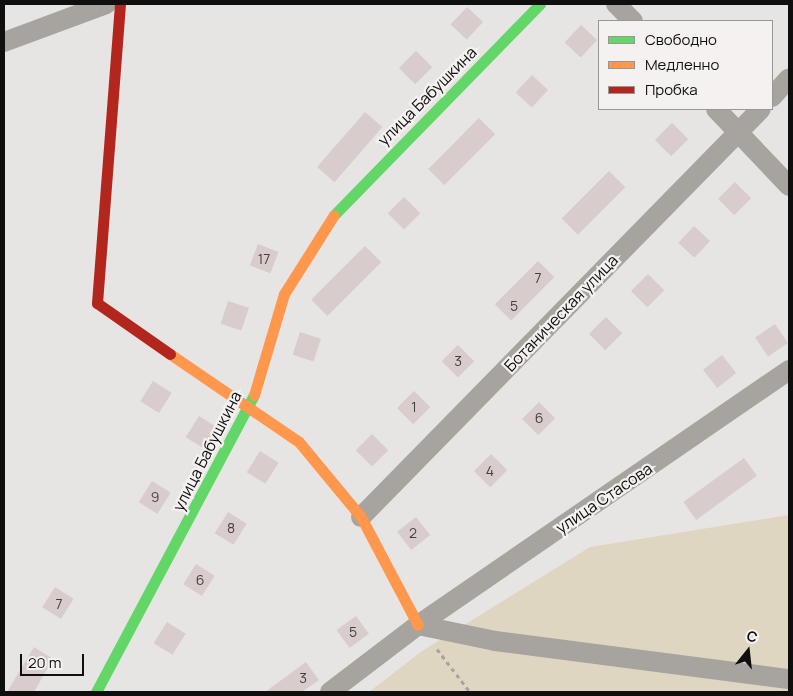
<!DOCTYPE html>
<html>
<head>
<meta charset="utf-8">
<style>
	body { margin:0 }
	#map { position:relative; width:793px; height:696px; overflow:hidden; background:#e7e5e4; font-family:Manrope,sans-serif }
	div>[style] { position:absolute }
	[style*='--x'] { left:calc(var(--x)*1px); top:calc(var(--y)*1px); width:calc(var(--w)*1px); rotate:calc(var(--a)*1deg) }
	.green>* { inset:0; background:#dfd6c2 }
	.building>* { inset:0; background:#d8cccd; transform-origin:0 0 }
	.path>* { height:3px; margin-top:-1.5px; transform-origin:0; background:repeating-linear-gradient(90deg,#a6a4a1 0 4px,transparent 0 8px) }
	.street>* { height:20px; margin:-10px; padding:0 10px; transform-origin:10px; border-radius:10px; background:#a7a39e }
	.fast>* { height:11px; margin:-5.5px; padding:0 5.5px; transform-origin:5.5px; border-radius:5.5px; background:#63d668 }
	.slow>* { height:11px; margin:-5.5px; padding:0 5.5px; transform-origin:5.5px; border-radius:5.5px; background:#ff974d }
	.jam>* { height:11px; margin:-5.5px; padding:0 5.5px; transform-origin:5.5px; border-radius:5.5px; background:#b3261e }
	span { translate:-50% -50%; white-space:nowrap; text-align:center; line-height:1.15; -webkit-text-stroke:4.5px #f5f1f0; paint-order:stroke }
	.number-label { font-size:14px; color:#444040 }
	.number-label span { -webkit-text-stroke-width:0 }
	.street-label { font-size:16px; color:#100f0f }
	.frame { position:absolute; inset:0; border:5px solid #100f0f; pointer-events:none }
	.legend { position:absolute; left:598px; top:20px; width:175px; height:90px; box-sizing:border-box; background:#f5f1f0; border:1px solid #999796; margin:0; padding:6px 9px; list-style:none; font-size:15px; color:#100f0f }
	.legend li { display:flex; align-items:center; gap:10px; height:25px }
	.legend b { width:25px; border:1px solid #999796 }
	.north { position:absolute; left:723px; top:626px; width:50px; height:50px; -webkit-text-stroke:4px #f5f1f0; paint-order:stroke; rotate:16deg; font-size:14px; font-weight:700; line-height:20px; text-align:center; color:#100f0f }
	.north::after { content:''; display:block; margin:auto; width:18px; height:22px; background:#100f0f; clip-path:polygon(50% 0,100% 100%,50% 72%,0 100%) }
	.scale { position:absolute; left:20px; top:654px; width:64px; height:22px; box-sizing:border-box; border:2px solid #100f0f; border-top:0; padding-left:6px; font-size:15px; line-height:18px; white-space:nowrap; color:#100f0f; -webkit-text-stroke:4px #f5f1f0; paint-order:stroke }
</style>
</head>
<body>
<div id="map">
	<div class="green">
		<i style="clip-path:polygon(789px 515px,789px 692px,369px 692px,422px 651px,590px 547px)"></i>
	</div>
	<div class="building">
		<i style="left:467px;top:7px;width:22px;height:24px;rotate:43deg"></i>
		<i style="left:581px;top:25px;width:22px;height:24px;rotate:43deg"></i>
		<i style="left:416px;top:51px;width:23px;height:24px;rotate:45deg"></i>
		<i style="left:532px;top:75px;width:22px;height:24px;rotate:43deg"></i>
		<i style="left:365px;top:112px;width:23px;height:73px;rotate:41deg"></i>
		<i style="left:479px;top:118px;width:23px;height:72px;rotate:45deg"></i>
		<i style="left:672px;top:123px;width:23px;height:24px;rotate:45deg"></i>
		<i style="left:609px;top:171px;width:23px;height:67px;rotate:45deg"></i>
		<i style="left:735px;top:182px;width:23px;height:24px;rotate:45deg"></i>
		<i style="left:404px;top:197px;width:23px;height:23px;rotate:45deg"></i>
		<i style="left:694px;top:226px;width:22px;height:23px;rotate:43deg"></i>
		<i style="left:258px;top:244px;width:22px;height:23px;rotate:21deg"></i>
		<i style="left:365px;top:246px;width:23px;height:76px;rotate:45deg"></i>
		<i style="left:538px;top:261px;width:23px;height:61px;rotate:45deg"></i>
		<i style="left:648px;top:274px;width:23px;height:24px;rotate:45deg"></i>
		<i style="left:228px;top:301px;width:22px;height:24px;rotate:18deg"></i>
		<i style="left:606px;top:317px;width:23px;height:24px;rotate:45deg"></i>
		<i style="left:775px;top:324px;width:23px;height:24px;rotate:56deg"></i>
		<i style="left:300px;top:332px;width:22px;height:24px;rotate:18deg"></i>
		<i style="left:458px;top:345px;width:23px;height:23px;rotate:45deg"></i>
		<i style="left:722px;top:355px;width:23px;height:24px;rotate:52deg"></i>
		<i style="left:153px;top:381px;width:22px;height:24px;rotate:32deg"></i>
		<i style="left:414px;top:391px;width:23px;height:24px;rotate:45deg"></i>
		<i style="left:539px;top:402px;width:23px;height:24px;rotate:45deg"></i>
		<i style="left:199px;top:416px;width:22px;height:25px;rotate:32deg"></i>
		<i style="left:372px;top:434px;width:23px;height:23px;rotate:45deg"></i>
		<i style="left:260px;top:451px;width:22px;height:25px;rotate:32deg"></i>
		<i style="left:491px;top:454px;width:23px;height:24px;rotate:45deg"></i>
		<i style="left:744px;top:458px;width:22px;height:75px;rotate:54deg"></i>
		<i style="left:152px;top:481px;width:22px;height:25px;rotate:32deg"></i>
		<i style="left:228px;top:512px;width:22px;height:25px;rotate:32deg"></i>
		<i style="left:416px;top:517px;width:23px;height:24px;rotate:52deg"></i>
		<i style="left:196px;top:564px;width:22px;height:24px;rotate:32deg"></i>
		<i style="left:55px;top:587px;width:22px;height:24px;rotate:32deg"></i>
		<i style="left:356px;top:616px;width:22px;height:24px;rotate:54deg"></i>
		<i style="left:167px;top:622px;width:22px;height:25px;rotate:32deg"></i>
		<i style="clip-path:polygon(34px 647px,53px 659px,34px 692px,7px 692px)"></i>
		<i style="clip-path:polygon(306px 662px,319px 680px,302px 692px,265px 692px)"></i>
	</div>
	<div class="path">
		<i style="--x:437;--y:649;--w:54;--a:52.5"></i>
	</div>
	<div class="street">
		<i style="--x:616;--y:4;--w:24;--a:45"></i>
		<i style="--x:4;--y:42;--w:109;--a:-20.4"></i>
		<i style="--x:772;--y:97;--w:25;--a:-48"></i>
		<i style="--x:716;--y:109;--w:106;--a:46.5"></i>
		<i style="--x:361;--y:517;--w:571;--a:-45.57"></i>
		<i style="--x:418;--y:625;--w:79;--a:11.7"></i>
		<i style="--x:495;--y:641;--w:296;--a:7.4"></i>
		<i style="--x:330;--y:692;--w:111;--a:-37.3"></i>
		<i style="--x:418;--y:625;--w:450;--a:-34.5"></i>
	</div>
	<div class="fast">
		<i style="--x:334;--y:215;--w:295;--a:-45.7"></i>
		<i style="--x:96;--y:692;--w:336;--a:-62"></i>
	</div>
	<div class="slow">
		<i style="--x:170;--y:354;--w:156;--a:34.3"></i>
		<i style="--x:299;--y:442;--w:97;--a:50.4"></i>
		<i style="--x:361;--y:517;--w:122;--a:62.2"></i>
		<i style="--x:254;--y:395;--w:105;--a:-73.5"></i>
		<i style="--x:284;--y:294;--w:93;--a:-57.7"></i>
	</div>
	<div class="jam">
		<i style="--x:120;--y:4;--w:300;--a:94.4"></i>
		<i style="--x:97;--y:303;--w:89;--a:34.9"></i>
	</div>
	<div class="number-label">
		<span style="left:264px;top:259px">17</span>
		<span style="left:538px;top:278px">7</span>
		<span style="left:514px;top:306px">5</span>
		<span style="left:458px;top:361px">3</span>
		<span style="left:414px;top:407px">1</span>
		<span style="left:539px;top:418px">6</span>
		<span style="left:490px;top:471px">4</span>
		<span style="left:155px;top:497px">9</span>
		<span style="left:231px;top:528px">8</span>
		<span style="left:413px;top:533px">2</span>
		<span style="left:200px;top:580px">6</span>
		<span style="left:59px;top:604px">7</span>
		<span style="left:353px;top:632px">5</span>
		<span style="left:303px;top:678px">3</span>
	</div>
	<div class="street-label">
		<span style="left:427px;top:96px;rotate:-45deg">улица Бабушкина</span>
		<span style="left:561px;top:313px;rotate:-46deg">Ботаническая улица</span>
		<span style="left:207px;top:451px;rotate:-63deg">улица Бабушкина</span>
		<span style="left:604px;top:498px;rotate:-34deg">улица Стасова</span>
	</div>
	<div class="frame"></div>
	<ul class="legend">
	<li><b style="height:6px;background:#63d668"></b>Свободно</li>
	<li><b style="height:6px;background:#ff974d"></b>Медленно</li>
	<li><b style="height:6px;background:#b3261e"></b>Пробка</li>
	</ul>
	<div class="north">С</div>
	<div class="scale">20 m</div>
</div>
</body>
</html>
